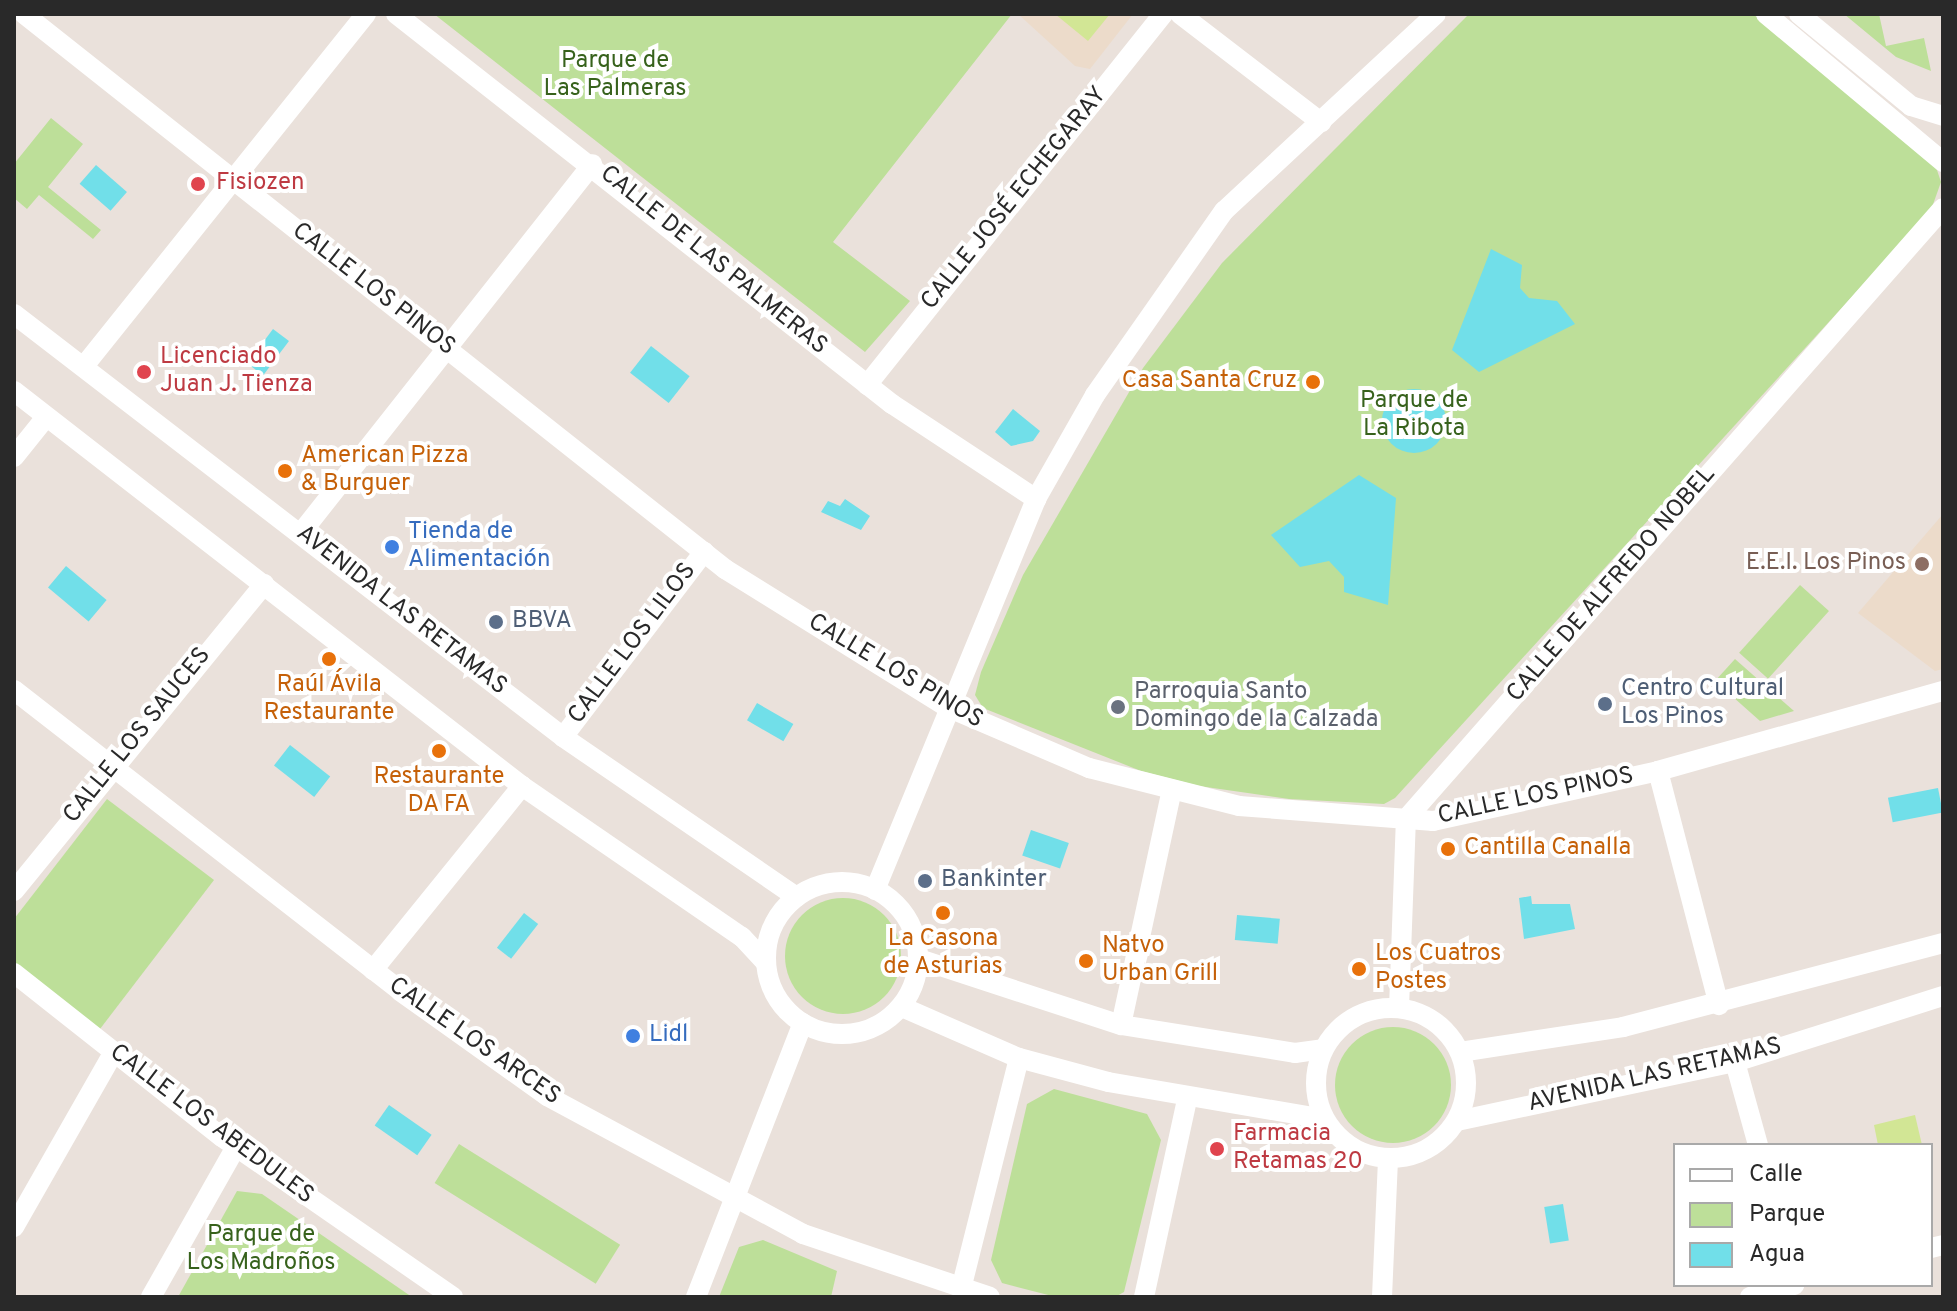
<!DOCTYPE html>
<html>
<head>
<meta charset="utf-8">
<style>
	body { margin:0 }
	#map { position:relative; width:1957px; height:1311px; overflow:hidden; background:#eae1db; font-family:Overpass,sans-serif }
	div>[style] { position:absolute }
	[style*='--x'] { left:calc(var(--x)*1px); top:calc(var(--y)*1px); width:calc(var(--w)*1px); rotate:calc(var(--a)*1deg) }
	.education>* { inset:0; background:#ecdbca }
	.green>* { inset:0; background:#bddf99; transform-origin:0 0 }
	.round { border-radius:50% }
	.pitch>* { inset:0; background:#d2e695 }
	.water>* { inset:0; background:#71dfe9; transform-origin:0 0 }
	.minor>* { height:20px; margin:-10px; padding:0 10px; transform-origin:10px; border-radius:10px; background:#fff }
	.minor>.ring { margin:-10px; padding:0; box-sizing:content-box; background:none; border:20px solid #fff; border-radius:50% }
	.dots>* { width:22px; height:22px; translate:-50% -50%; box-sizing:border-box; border:4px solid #fff; border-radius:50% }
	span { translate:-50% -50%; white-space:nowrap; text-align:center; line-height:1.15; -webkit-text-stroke:8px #fff; paint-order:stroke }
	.park-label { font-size:24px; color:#37621c }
	.health-label { font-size:24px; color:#be3a42 }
	.left { translate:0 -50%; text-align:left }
	.street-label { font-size:24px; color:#292929 }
	.food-label { font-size:24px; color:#c56008 }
	.right { translate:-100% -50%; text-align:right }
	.shop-label { font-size:24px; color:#366cbe }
	.education-label { font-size:24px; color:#785e54 }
	.service-label { font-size:24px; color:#4e5e75 }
	.worship-label { font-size:24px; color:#5b616d }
	.frame { position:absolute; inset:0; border:16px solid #292929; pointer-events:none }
	.legend { position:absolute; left:1673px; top:1143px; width:260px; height:144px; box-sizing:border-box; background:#fff; border:2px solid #a9a9a9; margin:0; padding:10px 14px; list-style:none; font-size:24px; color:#292929 }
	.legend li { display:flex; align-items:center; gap:16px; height:40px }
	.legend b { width:40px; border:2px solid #a9a9a9 }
</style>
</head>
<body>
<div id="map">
	<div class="education">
		<i style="clip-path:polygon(1018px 14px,1133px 14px,1090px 69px,1075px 66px)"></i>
		<i style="clip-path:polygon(1943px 514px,1943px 669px,1935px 671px,1858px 613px)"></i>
	</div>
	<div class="green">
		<i style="clip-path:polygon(434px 14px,1012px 14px,833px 242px,910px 301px,865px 352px)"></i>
		<i style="clip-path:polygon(1469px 14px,1753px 14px,1934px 161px,1941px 182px,1931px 210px,1395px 798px,1384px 804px,1289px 799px,1199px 786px,1141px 771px,983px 708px,975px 695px,981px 672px,1023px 575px,1143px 368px,1222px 263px)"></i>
		<i style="clip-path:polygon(1844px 14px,1879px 14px,1886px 46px,1924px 38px,1931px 71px,1896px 57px)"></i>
		<i style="clip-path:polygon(51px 118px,83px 144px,48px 187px,101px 230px,93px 239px,39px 195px,27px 209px,14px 198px,14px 164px)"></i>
		<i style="left:1800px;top:585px;width:39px;height:91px;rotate:42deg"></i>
		<i style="clip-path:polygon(1735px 659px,1794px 711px,1760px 721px,1715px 681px)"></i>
		<i style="clip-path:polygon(107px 799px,214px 880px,100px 1029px,14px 962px,14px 919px)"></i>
		<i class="round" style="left:785px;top:898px;width:116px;height:116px"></i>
		<i class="round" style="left:1335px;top:1027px;width:116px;height:116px"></i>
		<i style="clip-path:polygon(1054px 1089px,1147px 1114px,1161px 1140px,1124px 1292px,1115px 1297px,1056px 1297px,1002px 1283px,991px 1260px,1027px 1104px)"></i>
		<i style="left:459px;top:1144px;width:190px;height:46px;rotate:32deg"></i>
		<i style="clip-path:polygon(237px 1191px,262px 1194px,412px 1297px,178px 1297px)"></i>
		<i style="clip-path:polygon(763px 1240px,837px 1271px,831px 1297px,719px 1297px,739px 1247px)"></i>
	</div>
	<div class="pitch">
		<i style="clip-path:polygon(1055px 14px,1110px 14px,1088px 41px)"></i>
		<i style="clip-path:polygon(1915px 1115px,1922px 1145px,1878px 1145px,1874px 1125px)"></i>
	</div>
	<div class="water">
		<i style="left:96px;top:165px;width:41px;height:25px;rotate:41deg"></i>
		<i style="clip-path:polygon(1491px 249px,1522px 265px,1520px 288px,1529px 298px,1557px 301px,1575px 324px,1479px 372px,1452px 350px)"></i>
		<i style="left:273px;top:329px;width:20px;height:43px;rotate:37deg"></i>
		<i style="left:651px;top:346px;width:49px;height:34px;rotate:38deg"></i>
		<i class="round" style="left:1382px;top:389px;width:64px;height:64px"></i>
		<i style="clip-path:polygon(1013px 409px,1040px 431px,1033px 441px,1011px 446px,995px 432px)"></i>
		<i style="clip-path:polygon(1359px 475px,1396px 498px,1388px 605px,1344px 592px,1344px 577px,1329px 561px,1300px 567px,1271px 535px)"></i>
		<i style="clip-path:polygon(845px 499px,870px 516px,861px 530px,821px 512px,828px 501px,840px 506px)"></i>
		<i style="left:66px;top:566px;width:53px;height:28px;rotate:40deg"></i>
		<i style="left:757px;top:703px;width:42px;height:20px;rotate:30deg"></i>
		<i style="left:290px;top:745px;width:51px;height:26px;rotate:38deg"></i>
		<i style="left:1938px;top:788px;width:25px;height:51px;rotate:79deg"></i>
		<i style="left:1031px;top:830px;width:40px;height:27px;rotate:19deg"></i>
		<i style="clip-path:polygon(1531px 896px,1532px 904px,1570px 904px,1575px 929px,1524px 939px,1519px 898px)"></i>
		<i style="left:524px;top:913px;width:18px;height:44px;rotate:38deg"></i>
		<i style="left:1237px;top:915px;width:43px;height:25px;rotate:5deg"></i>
		<i style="left:389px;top:1105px;width:52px;height:25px;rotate:35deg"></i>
		<i style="left:1563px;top:1204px;width:37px;height:19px;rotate:81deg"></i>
	</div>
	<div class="minor">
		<i style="--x:24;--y:14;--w:894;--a:38.37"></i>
		<i style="--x:725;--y:569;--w:259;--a:31.9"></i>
		<i style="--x:945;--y:706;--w:157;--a:23.3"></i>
		<i style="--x:1089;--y:768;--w:155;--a:14.2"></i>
		<i style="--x:1239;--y:806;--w:195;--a:4.4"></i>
		<i style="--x:1433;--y:821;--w:230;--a:-12.5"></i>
		<i style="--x:1658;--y:771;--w:296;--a:-15.7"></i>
		<i style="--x:396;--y:14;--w:631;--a:38.18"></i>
		<i style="--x:892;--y:404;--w:173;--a:33.4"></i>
		<i style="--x:1180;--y:14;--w:178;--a:37.5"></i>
		<i style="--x:1766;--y:14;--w:231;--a:39.9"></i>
		<i style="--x:1799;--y:14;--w:145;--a:39.4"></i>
		<i style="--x:1911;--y:106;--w:34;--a:17"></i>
		<i style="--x:14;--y:314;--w:693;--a:37.61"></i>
		<i style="--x:563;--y:737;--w:283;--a:34.4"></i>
		<i style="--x:84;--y:366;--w:451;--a:-51.3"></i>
		<i style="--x:867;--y:385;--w:475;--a:-51.4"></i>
		<i style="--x:14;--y:391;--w:643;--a:37.87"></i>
		<i style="--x:522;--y:786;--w:267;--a:34.5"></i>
		<i style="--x:742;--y:937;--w:35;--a:47"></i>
		<i style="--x:14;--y:457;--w:51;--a:-51.3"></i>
		<i style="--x:301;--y:533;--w:470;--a:-51.7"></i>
		<i style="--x:14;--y:690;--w:489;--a:37.9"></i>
		<i style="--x:400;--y:991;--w:181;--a:35.5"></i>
		<i style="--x:547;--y:1096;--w:291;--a:28.3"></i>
		<i style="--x:803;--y:1234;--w:197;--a:18.6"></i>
		<i style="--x:563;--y:737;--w:233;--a:-52.7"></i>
		<i style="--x:1658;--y:771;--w:242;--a:75.4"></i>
		<i class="ring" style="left:766px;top:882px;width:132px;height:132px"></i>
		<i style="--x:875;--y:890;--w:423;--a:-67.6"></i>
		<i style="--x:1036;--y:499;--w:120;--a:-60.4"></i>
		<i style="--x:1095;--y:395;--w:225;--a:-55"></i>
		<i style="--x:1224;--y:211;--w:289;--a:-42.9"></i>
		<i style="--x:14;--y:891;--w:396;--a:-50.8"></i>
		<i style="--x:919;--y:959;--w:213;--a:18.1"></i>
		<i style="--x:1121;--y:1025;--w:176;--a:9.1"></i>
		<i style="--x:1295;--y:1053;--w:28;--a:-8"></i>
		<i style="--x:373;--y:970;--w:237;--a:-51"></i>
		<i style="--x:14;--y:973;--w:265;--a:38.3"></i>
		<i style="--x:222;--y:1137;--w:281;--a:34.7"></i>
		<i style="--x:902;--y:1007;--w:128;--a:23.6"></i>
		<i style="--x:1019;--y:1058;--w:92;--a:15.1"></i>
		<i style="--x:1108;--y:1082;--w:219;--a:9.7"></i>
		<i style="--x:1399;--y:1008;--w:189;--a:-87.9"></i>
		<i style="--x:1406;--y:819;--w:813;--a:-48.69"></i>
		<i class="ring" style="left:1316px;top:1008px;width:130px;height:130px"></i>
		<i style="--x:1121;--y:1025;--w:237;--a:-77.8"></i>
		<i style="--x:1460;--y:1052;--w:165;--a:-8.7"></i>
		<i style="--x:1623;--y:1027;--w:331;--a:-14.7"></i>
		<i style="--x:1735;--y:1062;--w:86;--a:74.5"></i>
		<i style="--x:1457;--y:1121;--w:284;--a:-12"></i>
		<i style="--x:1735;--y:1062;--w:218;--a:-17.6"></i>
		<i style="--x:14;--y:1227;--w:202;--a:-60.3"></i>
		<i style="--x:1931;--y:1248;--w:12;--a:-14"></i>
		<i style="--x:961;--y:1289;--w:238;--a:-75.9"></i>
		<i style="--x:151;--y:1297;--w:172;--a:-60.5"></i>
		<i style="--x:696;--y:1297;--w:294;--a:-68.7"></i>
		<i style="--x:1144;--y:1297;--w:203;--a:-77.7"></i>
		<i style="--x:1382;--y:1297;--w:138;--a:-87.5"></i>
		<i style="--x:1750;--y:1297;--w:46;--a:-15.3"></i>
	</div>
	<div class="dots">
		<i style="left:198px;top:184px;background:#e0444e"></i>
		<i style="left:144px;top:372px;background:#e0444e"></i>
		<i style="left:1313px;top:382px;background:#e8710a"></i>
		<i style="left:285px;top:471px;background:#e8710a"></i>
		<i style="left:392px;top:547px;background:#3f7fe0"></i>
		<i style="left:1922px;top:564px;background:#8d6e63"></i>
		<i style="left:496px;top:622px;background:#5c6f8a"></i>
		<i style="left:329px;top:659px;background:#e8710a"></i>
		<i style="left:1605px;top:704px;background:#5c6f8a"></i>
		<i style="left:1118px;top:707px;background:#6b7280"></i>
		<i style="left:439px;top:751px;background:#e8710a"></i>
		<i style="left:1448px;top:849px;background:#e8710a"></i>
		<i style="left:925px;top:881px;background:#5c6f8a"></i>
		<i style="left:943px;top:913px;background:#e8710a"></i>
		<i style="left:1086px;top:961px;background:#e8710a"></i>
		<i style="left:1359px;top:969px;background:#e8710a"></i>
		<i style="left:633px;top:1036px;background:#3f7fe0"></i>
		<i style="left:1217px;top:1149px;background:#e0444e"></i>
	</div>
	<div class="park-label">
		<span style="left:615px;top:76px">Parque de<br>Las Palmeras</span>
		<span style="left:1414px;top:416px">Parque de<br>La Ribota</span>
		<span style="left:261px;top:1250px">Parque de<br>Los Madroños</span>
	</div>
	<div class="health-label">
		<span class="left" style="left:216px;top:184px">Fisiozen</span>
		<span class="left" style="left:160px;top:372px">Licenciado<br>Juan J. Tienza</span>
		<span class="left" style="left:1233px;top:1149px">Farmacia<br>Retamas 20</span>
	</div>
	<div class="street-label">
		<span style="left:1015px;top:199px;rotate:-51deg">CALLE JOSÉ ECHEGARAY</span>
		<span style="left:713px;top:261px;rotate:39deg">CALLE DE LAS PALMERAS</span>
		<span style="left:373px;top:290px;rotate:38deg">CALLE LOS PINOS</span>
		<span style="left:1612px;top:585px;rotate:-49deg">CALLE DE ALFREDO NOBEL</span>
		<span style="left:401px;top:611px;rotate:38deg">AVENIDA LAS RETAMAS</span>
		<span style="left:633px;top:644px;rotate:-53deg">CALLE LOS LILOS</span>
		<span style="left:895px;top:672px;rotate:31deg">CALLE LOS PINOS</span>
		<span style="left:138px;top:736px;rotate:-51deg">CALLE LOS SAUCES</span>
		<span style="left:1536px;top:797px;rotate:-12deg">CALLE LOS PINOS</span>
		<span style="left:474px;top:1042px;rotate:35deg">CALLE LOS ARCES</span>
		<span style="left:1655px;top:1076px;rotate:-13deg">AVENIDA LAS RETAMAS</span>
		<span style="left:211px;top:1125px;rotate:37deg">CALLE LOS ABEDULES</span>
	</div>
	<div class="food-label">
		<span class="right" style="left:1297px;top:382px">Casa Santa Cruz</span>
		<span class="left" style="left:301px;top:471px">American Pizza<br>&amp; Burguer</span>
		<span style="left:329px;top:700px">Raúl Ávila<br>Restaurante</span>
		<span style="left:439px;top:792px">Restaurante<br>DA FA</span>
		<span class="left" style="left:1464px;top:849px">Cantilla Canalla</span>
		<span style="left:943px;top:954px">La Casona<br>de Asturias</span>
		<span class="left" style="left:1102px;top:961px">Natvo<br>Urban Grill</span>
		<span class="left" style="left:1375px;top:969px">Los Cuatros<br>Postes</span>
	</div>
	<div class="shop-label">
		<span class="left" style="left:408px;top:547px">Tienda de<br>Alimentación</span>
		<span class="left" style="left:649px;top:1036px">Lidl</span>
	</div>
	<div class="education-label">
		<span class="right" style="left:1906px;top:564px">E.E.I. Los Pinos</span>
	</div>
	<div class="service-label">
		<span class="left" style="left:512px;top:622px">BBVA</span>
		<span class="left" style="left:1621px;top:704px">Centro Cultural<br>Los Pinos</span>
		<span class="left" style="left:941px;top:881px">Bankinter</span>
	</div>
	<div class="worship-label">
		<span class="left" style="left:1134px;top:707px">Parroquia Santo<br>Domingo de la Calzada</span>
	</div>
	<div class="frame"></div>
	<ul class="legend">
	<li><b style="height:10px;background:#fff"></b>Calle</li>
	<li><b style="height:22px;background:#bddf99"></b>Parque</li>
	<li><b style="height:22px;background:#71dfe9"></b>Agua</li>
	</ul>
</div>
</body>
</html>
